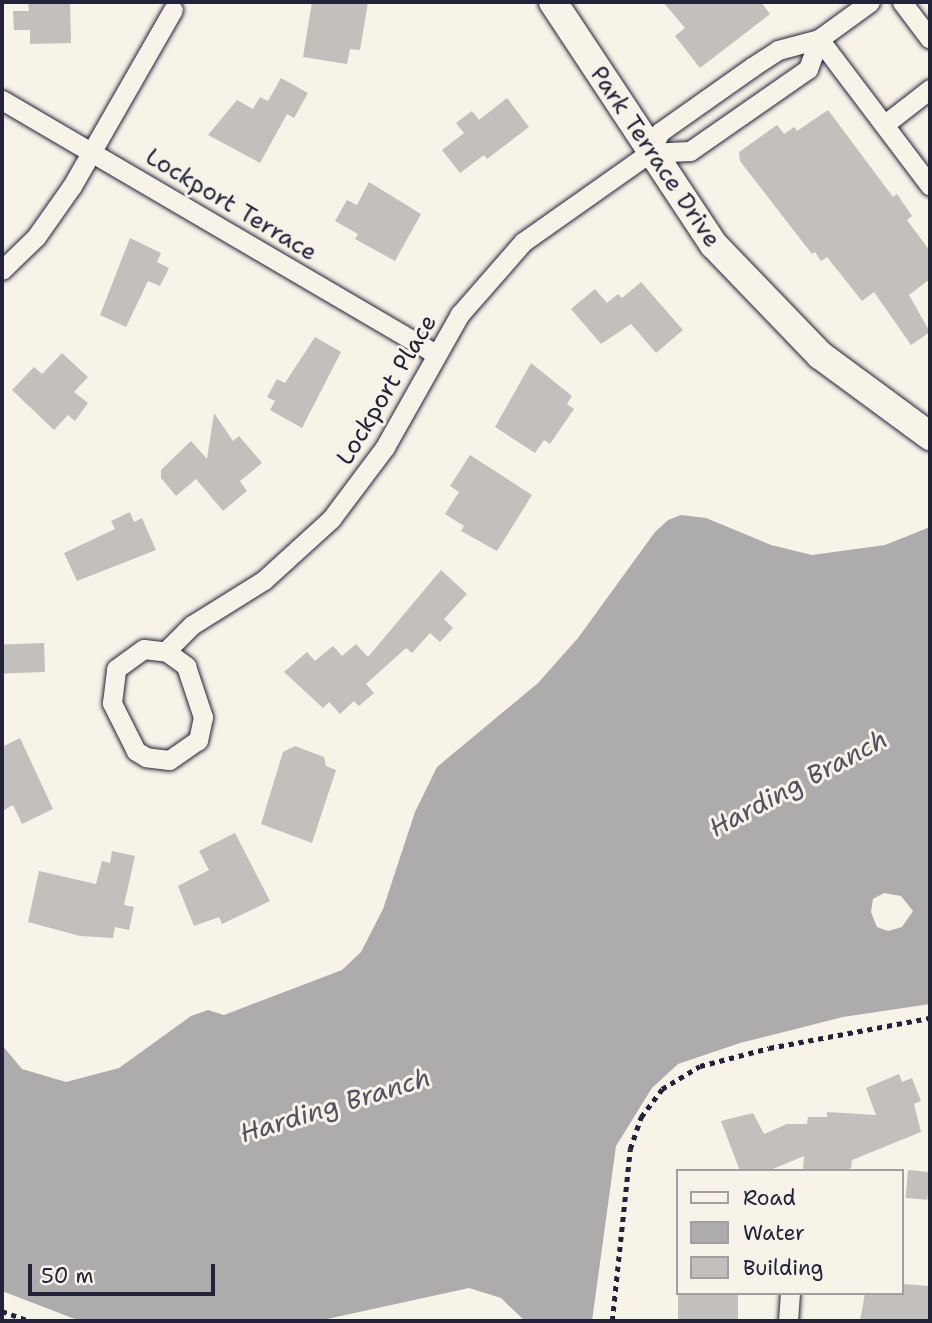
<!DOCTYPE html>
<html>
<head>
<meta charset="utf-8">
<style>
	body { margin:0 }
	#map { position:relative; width:932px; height:1323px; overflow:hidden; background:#f7f3e8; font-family:"Shantell Sans",sans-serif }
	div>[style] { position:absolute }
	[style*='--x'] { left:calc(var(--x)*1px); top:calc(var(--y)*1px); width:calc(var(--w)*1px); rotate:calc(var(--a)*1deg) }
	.water>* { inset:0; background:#aeabad }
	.building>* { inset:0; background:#c2bfbd; transform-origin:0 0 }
	.path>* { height:4.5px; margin-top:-2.25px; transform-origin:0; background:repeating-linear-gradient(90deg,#22223b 0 5px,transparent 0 10px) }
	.roads { filter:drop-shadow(0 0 2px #22223b) drop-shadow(0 0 2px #22223b) }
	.street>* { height:19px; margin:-9.5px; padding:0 9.5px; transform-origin:9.5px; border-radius:9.5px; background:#f7f3e8 }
	.secondary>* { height:28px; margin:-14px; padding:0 14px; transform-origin:14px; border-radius:14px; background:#f7f3e8 }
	span { translate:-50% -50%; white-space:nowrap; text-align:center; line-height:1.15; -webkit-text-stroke:6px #f7f3e8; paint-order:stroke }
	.street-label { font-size:24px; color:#22223b }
	.water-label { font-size:26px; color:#535263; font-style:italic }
	.frame { position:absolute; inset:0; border:4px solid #22223b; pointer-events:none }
	.legend { position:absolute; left:676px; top:1169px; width:228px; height:126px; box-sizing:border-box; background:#f7f3e8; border:2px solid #a29fa3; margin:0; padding:9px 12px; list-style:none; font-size:21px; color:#22223b }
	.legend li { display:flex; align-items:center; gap:14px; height:35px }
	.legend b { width:35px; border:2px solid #a29fa3 }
	.scale { position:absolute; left:28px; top:1264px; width:187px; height:32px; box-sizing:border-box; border:4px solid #22223b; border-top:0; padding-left:9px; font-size:21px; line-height:24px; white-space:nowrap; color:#22223b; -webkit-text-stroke:5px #f7f3e8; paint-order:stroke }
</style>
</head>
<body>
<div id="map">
	<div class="water">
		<i style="clip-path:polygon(evenodd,681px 515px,706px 518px,771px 545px,812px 555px,885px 545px,930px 527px,930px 1004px,843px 1017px,740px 1043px,678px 1064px,652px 1088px,616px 1146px,592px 1321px,525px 1321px,501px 1298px,469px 1288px,318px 1321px,80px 1321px,2px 1291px,2px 1045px,22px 1069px,66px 1082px,119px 1068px,191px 1016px,208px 1010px,224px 1015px,342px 970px,361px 952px,383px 909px,415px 812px,437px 767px,538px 683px,578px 638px,655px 532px,668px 520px,681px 515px,884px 893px,901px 896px,913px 911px,902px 927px,888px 931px,877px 927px,871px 912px,873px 899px,884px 893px)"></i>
	</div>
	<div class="building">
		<i style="clip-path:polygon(28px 2px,70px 2px,71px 43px,30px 44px,30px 30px,14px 30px,13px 11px,29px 11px)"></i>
		<i style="clip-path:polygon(312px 2px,368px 2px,360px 50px,350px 49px,347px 64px,303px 57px)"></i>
		<i style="clip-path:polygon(663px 2px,761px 2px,770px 14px,700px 68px,675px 36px,685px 28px)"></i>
		<i style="clip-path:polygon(281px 78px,308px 93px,294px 118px,287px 114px,260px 163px,208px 135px,237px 100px,253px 109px,260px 97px,268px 101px)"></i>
		<i style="clip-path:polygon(507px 98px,529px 127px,487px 159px,484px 155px,460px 173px,442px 150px,464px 133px,456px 123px,472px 111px,479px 120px)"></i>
		<i style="clip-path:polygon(828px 110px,893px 197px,897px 194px,912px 216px,907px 220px,930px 251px,930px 279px,909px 295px,930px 332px,911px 345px,874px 292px,862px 301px,827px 257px,821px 261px,815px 252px,812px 254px,740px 161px,739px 152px,777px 125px,784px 134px,794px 127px,797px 131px)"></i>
		<i style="clip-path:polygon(369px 182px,421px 214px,395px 261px,355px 239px,358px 234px,335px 221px,347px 200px,357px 205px)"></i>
		<i style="clip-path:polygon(130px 238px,161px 253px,157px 262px,169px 268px,160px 286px,148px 281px,126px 327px,100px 315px)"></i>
		<i style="clip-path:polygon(641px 282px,683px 330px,656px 353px,631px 324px,601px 344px,571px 309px,595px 289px,607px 303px,618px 294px,622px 298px)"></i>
		<i style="clip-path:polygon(315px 337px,341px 352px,302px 428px,270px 410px,275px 401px,267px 397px,277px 379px,285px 383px)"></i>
		<i style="clip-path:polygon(62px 353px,88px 377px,74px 392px,88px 403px,75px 421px,68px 415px,54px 430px,12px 390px,34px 367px,42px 374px)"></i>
		<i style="clip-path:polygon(531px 363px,572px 396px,567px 404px,574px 409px,550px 444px,544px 440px,535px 453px,495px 427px)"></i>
		<i style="clip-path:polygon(214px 413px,233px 441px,239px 436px,262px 463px,240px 481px,247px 491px,223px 511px,196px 479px,176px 496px,161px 478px,161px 470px,191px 441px,207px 459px)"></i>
		<i style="clip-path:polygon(470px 455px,532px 495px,497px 551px,461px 531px,464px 526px,445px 514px,459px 492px,450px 486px)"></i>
		<i style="clip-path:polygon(130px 512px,134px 522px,142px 518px,156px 550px,77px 581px,64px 553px,115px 529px,111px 521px)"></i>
		<i style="clip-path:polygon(441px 570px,467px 594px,444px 619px,453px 628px,440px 642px,430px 633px,412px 653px,406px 648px,366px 684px,374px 693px,359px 706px,354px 701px,340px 714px,329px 702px,323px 708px,284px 672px,307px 652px,315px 661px,333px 646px,342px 656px,356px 644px,368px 657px)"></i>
		<i style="left:44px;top:643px;width:29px;height:42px;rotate:88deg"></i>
		<i style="clip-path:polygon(20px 738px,53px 809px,22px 824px,13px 805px,2px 811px,2px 747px)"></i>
		<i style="clip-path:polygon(295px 746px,324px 757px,326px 766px,336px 770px,312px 843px,261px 824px,283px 752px)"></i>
		<i style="clip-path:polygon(235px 833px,270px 901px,222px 924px,219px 917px,194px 926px,178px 886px,209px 870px,199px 851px)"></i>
		<i style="clip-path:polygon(112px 851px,135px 856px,124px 905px,134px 907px,129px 930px,115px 927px,113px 938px,80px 936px,28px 922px,39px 871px,96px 884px,102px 861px,110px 863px)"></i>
		<i style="clip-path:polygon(899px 1074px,902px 1082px,912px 1078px,921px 1101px,914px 1104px,921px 1132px,852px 1160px,851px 1168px,844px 1171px,803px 1171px,804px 1156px,768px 1171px,740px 1171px,721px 1121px,753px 1113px,764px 1134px,787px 1124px,807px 1124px,808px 1117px,827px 1117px,827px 1112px,876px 1115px,866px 1088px)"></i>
		<i style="left:908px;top:1170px;width:22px;height:28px;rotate:5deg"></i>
		<i style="clip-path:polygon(902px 1284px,930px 1286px,930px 1321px,860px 1321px,865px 1293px,902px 1293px)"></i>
		<i style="left:678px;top:1293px;width:60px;height:28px"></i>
	</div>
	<div class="path">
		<i style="--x:2;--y:1311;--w:29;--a:20"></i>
		<i style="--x:612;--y:1321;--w:173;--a:-84"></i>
		<i style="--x:630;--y:1149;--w:34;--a:-71"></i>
		<i style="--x:641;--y:1117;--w:35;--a:-53"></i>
		<i style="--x:662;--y:1089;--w:44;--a:-31.2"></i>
		<i style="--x:700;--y:1066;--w:71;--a:-14.6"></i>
		<i style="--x:769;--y:1048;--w:164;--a:-10.6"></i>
	</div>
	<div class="roads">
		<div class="street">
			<i style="--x:902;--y:2;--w:46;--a:52.9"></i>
			<i style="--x:819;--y:39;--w:184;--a:52.9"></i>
			<i style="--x:2;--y:100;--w:503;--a:30.34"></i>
			<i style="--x:885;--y:124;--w:57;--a:-37.9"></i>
			<i style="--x:649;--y:153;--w:24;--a:-62"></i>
			<i style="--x:660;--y:132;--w:113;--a:-35.2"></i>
			<i style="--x:752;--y:67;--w:31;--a:-33"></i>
			<i style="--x:778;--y:50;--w:42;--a:-15"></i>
			<i style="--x:819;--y:39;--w:63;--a:-36"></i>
			<i style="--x:649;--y:153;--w:41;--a:-2.8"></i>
			<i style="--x:690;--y:151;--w:144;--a:-34.8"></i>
			<i style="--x:808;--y:69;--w:32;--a:-70"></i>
			<i style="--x:2;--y:270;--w:47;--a:-44.1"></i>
			<i style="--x:36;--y:237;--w:62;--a:-54.8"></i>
			<i style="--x:72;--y:186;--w:203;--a:-60.2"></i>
			<i style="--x:144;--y:649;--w:23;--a:7"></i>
			<i style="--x:167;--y:652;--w:24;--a:36"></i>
			<i style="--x:186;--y:666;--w:54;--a:71.6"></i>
			<i style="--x:203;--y:717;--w:24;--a:102"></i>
			<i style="--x:198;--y:740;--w:35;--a:145"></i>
			<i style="--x:169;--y:760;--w:23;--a:-173"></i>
			<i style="--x:146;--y:757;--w:12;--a:-149"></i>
			<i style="--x:136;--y:751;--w:54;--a:-116.6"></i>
			<i style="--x:112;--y:703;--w:34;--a:-83"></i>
			<i style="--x:116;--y:669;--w:34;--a:-36"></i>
			<i style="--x:166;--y:651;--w:37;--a:-45"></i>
			<i style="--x:192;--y:625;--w:85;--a:-32"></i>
			<i style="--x:264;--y:580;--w:91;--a:-42.3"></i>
			<i style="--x:331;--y:519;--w:90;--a:-53.1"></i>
			<i style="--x:385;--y:447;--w:153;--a:-60.6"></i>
			<i style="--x:460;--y:314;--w:96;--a:-48.8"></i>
			<i style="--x:523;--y:242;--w:154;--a:-35.2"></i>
			<i style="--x:788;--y:1321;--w:28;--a:-86"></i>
		</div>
		<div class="secondary">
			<i style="--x:553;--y:2;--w:291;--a:56.5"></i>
			<i style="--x:714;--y:245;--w:153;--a:46.1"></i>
			<i style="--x:820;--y:355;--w:137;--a:36.4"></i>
		</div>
	</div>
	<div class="street-label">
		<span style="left:655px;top:157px;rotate:56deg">Park Terrace Drive</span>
		<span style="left:231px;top:205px;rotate:31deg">Lockport Terrace</span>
		<span style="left:387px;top:390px;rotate:-59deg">Lockport Place</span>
	</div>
	<div class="water-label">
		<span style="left:798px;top:783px;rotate:-28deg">Harding Branch</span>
		<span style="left:335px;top:1105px;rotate:-17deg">Harding Branch</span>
	</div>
	<div class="frame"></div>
	<ul class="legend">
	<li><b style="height:9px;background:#f7f3e8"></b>Road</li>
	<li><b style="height:19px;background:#aeabad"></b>Water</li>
	<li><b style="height:19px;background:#c2bfbd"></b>Building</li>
	</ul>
	<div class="scale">50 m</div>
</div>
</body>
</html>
